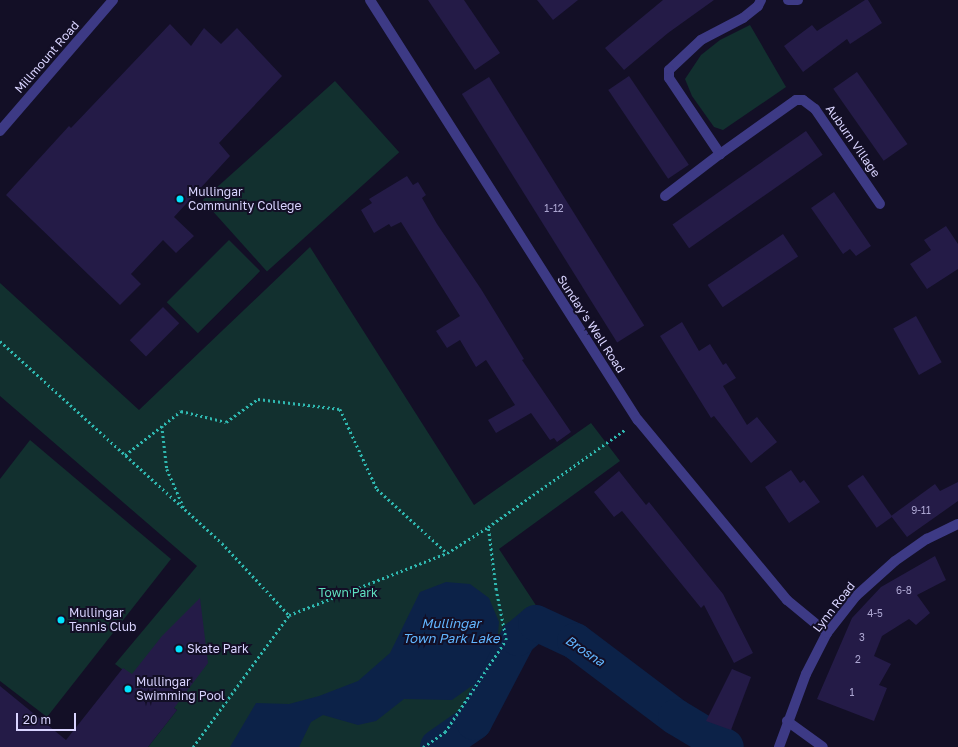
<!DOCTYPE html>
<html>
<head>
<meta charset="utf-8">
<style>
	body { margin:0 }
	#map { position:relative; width:958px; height:747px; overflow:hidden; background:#130f26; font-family:"Golos Text",sans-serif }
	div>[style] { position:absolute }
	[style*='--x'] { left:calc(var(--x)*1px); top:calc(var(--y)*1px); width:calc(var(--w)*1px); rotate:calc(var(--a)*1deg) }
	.green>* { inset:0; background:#12302f; transform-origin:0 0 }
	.water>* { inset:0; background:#0c2248 }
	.river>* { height:36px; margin:-18px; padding:0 18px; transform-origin:18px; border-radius:18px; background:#0c2248 }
	.building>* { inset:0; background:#241b47; transform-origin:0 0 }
	.path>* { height:2.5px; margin-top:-1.25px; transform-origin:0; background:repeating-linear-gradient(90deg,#2fb8b0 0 2px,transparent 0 5px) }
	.minor>* { height:10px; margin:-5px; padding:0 5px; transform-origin:5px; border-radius:5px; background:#3d3a85 }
	.tertiary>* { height:10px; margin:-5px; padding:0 5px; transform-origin:5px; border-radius:5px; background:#3d3a85 }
	.dots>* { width:11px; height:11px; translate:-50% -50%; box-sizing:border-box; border:2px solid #130f26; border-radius:50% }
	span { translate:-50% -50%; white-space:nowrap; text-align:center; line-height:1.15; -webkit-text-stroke:4px #130f26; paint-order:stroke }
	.number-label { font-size:10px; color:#aca6d1 }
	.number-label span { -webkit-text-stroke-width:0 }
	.street-label { font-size:12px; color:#d9d4ff }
	.poi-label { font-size:12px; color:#d9d4ff }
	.left { translate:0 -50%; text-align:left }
	.park-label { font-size:12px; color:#5fe0c0 }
	.water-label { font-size:13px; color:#62b6ff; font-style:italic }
	.scale { position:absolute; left:16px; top:713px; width:60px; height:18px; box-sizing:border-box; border:2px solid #d9d4ff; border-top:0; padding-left:5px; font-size:12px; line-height:14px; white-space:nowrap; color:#d9d4ff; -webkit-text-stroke:3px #130f26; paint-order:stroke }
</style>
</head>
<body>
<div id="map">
	<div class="green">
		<i style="clip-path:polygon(750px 25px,786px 87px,723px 130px,714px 127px,692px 96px,685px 79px,701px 55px,720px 40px)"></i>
		<i style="left:335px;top:81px;width:96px;height:178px;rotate:48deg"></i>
		<i style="left:229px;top:240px;width:44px;height:88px;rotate:45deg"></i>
		<i style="clip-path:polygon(310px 247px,474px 505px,591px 423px,620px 461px,499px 549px,541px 613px,512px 639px,462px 722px,427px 747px,148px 747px,177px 710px,115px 664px,197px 566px,0 396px,0 283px,139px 410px)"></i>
		<i style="clip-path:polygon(30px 440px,171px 559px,47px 717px,0 681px,0 479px)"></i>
	</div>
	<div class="water">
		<i style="clip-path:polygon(446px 582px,470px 584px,489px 598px,499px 622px,497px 645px,473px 685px,452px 700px,404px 699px,376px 721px,358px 725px,323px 715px,311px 722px,299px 747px,230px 747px,256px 703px,289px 704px,319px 696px,358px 681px,390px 653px,420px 592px)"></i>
	</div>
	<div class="river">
		<i style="--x:438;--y:747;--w:44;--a:-34.8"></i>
		<i style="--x:474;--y:722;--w:95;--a:-62.4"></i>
		<i style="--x:518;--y:638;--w:23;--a:-40"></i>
		<i style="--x:536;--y:623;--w:43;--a:24.8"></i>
		<i style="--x:575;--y:641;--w:126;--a:37"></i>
		<i style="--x:676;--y:717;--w:58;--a:31"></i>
	</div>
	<div class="building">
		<i style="clip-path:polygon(428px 0,464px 0,500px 53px,475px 70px)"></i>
		<i style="clip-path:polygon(537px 0,578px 0,553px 20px)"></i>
		<i style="clip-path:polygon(663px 0,714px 0,668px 33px,624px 70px,605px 48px)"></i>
		<i style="clip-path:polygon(865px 0,868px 0,882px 23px,850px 44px,847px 39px,803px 72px,784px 46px,812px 25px,817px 31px)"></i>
		<i style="clip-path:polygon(170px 24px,191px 46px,204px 28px,221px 44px,237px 28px,282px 76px,219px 143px,230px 156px,174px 217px,194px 236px,176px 253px,163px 240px,131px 274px,141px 284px,120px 305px,6px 195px,69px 126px,71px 128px)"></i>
		<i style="left:857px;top:72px;width:88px;height:29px;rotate:55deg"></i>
		<i style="left:629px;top:76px;width:107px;height:25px;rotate:56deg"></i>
		<i style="left:489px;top:77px;width:293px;height:32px;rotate:58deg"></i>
		<i style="left:806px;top:131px;width:29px;height:163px;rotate:55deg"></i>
		<i style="clip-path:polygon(407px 176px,413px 185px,418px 182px,426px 195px,422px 198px,437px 224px,481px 289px,524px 359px,522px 360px,571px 432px,557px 442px,554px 438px,550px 440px,531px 413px,496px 433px,488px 420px,515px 405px,486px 360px,476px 367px,460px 340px,447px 348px,436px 331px,460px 316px,401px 222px,391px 227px,389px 224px,374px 233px,361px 210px,372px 203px,369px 199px)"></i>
		<i style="clip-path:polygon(834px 192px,871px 246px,856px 256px,850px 249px,843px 254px,811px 208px)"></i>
		<i style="clip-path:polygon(946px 226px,958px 244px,958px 269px,927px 289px,910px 264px,931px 250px,924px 240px)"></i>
		<i style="left:783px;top:234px;width:27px;height:91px;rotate:56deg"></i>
		<i style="left:163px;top:307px;width:23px;height:47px;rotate:45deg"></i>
		<i style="left:916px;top:316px;width:53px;height:26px;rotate:61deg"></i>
		<i style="clip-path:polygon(682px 322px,699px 351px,710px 344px,723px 365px,726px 363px,736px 378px,723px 386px,747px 425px,757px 417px,777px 442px,751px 463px,714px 416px,711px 418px,660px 336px)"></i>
		<i style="clip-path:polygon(791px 470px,800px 483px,804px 480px,820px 502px,789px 523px,765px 487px)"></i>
		<i style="clip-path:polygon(619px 471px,646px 505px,649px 502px,723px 594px,753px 653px,734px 663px,704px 605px,701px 608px,622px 511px,614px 517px,594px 492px)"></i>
		<i style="left:863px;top:475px;width:51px;height:19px;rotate:55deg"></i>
		<i style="clip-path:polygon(958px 482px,958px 501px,907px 537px,891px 516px,935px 484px,940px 491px)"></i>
		<i style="clip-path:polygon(935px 556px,946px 580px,917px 595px,930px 613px,916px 625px,909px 619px,882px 636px,874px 656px,891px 664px,879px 685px,887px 688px,874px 721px,817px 699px,852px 618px,881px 587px)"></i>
		<i style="clip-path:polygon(200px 598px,208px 663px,174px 708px,177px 710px,148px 747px,0 747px,0 686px,66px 740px,123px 668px,132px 674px,162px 636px)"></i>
		<i style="clip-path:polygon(732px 669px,751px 677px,731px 730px,706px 721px)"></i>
	</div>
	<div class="path">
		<i style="--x:0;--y:341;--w:300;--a:42.3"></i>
		<i style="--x:222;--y:543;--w:98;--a:47.1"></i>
		<i style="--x:162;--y:426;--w:43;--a:83.4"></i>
		<i style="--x:167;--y:469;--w:43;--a:66.4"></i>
		<i style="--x:125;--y:455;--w:71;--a:-38.2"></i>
		<i style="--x:181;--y:411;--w:46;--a:13.7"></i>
		<i style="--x:226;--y:422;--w:39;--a:-36"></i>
		<i style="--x:258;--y:399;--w:83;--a:7"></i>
		<i style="--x:340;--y:409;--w:88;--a:65.2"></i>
		<i style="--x:377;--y:489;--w:95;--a:42.4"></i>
		<i style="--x:193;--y:747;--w:163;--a:-54"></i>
		<i style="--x:289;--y:615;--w:170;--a:-21.4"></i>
		<i style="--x:447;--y:553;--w:49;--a:-32.4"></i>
		<i style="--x:488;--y:527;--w:169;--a:-35.4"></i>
		<i style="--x:423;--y:747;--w:27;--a:-34"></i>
		<i style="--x:445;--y:732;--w:110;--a:-56.5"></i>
		<i style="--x:506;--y:640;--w:51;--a:-101.3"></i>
		<i style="--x:496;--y:590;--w:64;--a:-97.2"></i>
	</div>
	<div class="minor">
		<i style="--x:370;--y:0;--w:498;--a:57.5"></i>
		<i style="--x:638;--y:420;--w:234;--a:50.4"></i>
		<i style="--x:787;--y:600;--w:52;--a:39.5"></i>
		<i style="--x:761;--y:0;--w:7;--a:117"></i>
		<i style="--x:758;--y:6;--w:19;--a:141"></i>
		<i style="--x:743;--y:18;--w:47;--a:152.4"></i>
		<i style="--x:701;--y:40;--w:44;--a:136.8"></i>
		<i style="--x:669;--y:70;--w:8;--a:90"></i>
		<i style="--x:669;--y:78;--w:92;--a:56.1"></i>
		<i style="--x:720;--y:154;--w:93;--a:-35.4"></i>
		<i style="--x:796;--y:100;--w:7;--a:0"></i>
		<i style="--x:803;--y:100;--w:15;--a:37"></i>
		<i style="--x:815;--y:109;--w:115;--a:55.6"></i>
		<i style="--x:788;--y:0;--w:10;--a:0"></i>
		<i style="--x:665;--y:196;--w:69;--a:-37.4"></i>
		<i style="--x:787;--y:721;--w:44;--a:35.8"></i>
	</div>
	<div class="tertiary">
		<i style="--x:0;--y:131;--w:173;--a:-49.2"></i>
		<i style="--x:779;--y:747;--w:78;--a:-69.7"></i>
		<i style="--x:806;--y:674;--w:46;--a:-62.9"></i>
		<i style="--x:827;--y:633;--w:47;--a:-51.9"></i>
		<i style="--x:856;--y:596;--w:52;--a:-41.9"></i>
		<i style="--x:895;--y:561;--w:39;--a:-35"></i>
		<i style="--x:927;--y:539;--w:34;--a:-26"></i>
	</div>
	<div class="dots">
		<i style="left:180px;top:199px;background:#00e5ff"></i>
		<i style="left:61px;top:620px;background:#00e5ff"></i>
		<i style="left:179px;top:649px;background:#00e5ff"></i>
		<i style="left:128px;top:689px;background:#00e5ff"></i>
	</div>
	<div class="number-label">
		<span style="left:554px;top:209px">1-12</span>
		<span style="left:921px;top:511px">9-11</span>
		<span style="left:904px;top:591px">6-8</span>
		<span style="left:875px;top:614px">4-5</span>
		<span style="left:862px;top:638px">3</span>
		<span style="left:858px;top:660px">2</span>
		<span style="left:852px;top:693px">1</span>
	</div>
	<div class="street-label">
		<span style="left:47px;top:57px;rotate:-49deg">Millmount Road</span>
		<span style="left:853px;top:141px;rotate:55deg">Auburn Village</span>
		<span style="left:591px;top:324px;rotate:57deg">Sunday's Well Road</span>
		<span style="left:834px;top:607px;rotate:-52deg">Lynn Road</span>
	</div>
	<div class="poi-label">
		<span class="left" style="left:188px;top:199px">Mullingar<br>Community College</span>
		<span class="left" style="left:69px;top:620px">Mullingar<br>Tennis Club</span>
		<span class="left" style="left:187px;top:649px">Skate Park</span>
		<span class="left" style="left:136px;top:689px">Mullingar<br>Swimming Pool</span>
	</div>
	<div class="park-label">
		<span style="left:348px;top:593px">Town Park</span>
	</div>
	<div class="water-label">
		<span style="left:451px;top:631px">Mullingar<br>Town Park Lake</span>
		<span style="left:585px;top:651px;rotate:34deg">Brosna</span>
	</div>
	<div class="scale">20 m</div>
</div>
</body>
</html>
